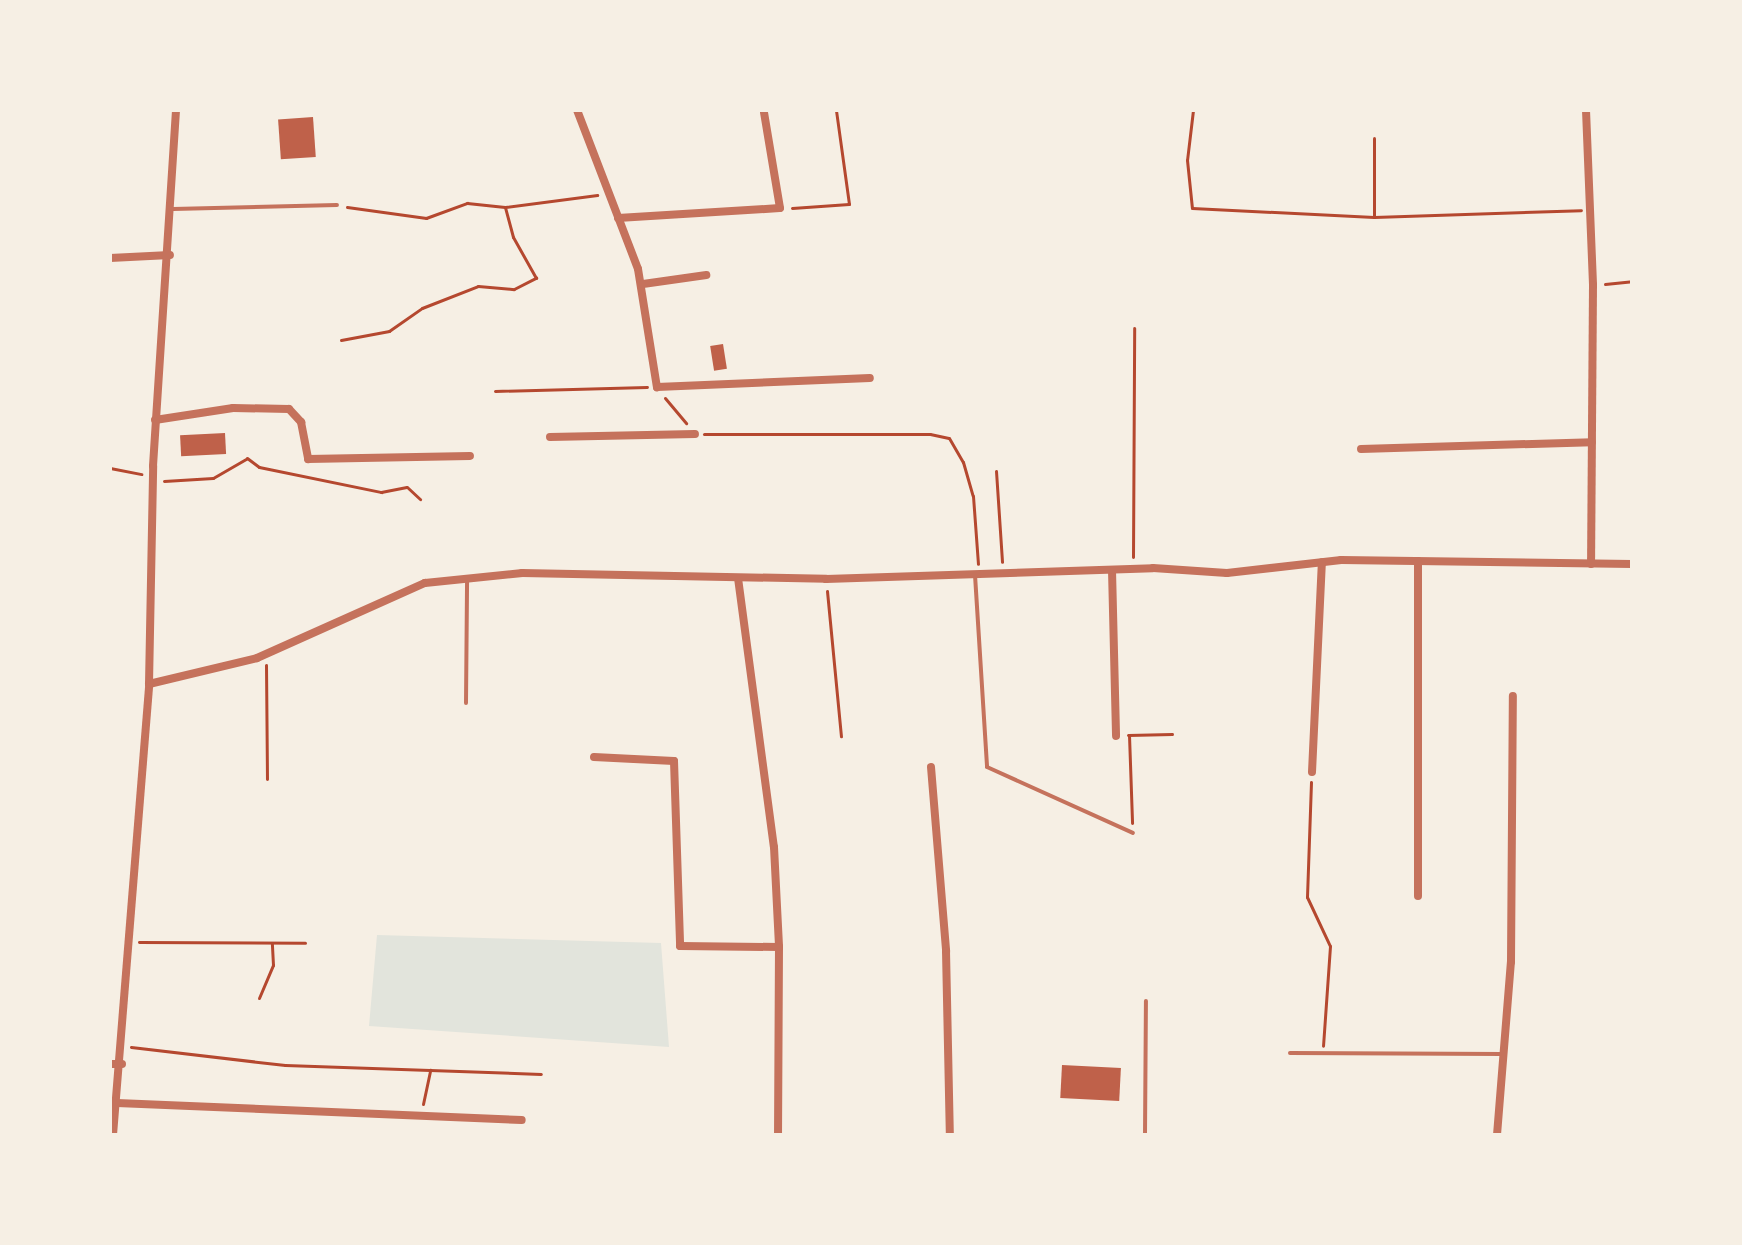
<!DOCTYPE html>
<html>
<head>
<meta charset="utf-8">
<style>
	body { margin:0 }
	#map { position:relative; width:1742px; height:1245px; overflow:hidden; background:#f6efe4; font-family:"Roboto Condensed",sans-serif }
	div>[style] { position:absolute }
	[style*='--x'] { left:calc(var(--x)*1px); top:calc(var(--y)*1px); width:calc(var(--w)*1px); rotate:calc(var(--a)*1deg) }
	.green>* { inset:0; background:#e2e4dc }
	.building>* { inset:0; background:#bf614a; transform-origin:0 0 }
	.path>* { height:3px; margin:-1.5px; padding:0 1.5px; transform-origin:1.5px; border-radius:1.5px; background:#b5482f }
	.service>* { height:4px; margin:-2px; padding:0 2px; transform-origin:2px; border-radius:2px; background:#c5725c }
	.minor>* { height:8px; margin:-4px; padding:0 4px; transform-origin:4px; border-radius:4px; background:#c5725c }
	span { translate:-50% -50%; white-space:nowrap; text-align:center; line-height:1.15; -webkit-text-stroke:6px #f6efe4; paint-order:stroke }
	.frame { position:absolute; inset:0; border:112px solid #f6efe4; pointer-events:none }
</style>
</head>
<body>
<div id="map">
	<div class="green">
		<i style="clip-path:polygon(377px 935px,661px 943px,669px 1047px,369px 1026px)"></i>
	</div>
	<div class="building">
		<i style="left:313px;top:117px;width:40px;height:35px;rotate:86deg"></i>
		<i style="left:723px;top:344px;width:25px;height:13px;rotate:81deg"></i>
		<i style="left:225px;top:433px;width:21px;height:45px;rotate:87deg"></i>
		<i style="left:1062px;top:1065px;width:59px;height:33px;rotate:3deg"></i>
	</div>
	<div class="path">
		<i style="--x:1193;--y:110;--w:50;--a:96.8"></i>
		<i style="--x:1187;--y:160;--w:48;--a:84.1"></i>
		<i style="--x:1192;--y:208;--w:182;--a:2.8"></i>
		<i style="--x:1374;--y:217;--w:207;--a:-1.9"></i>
		<i style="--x:1374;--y:138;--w:79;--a:90"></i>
		<i style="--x:347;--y:207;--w:80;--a:7.9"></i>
		<i style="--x:426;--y:218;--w:44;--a:-20.1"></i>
		<i style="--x:467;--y:203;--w:38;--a:6"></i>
		<i style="--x:505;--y:207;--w:93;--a:-7.4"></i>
		<i style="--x:792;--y:208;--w:57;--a:-4"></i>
		<i style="--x:849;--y:204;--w:95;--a:-97.9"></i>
		<i style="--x:1605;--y:284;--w:27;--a:-6"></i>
		<i style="--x:341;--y:340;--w:49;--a:-10.6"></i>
		<i style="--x:389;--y:331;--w:40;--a:-34.9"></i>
		<i style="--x:422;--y:308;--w:60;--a:-21.4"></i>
		<i style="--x:478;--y:286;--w:36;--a:5"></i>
		<i style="--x:514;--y:289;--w:25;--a:-27"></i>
		<i style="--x:536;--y:278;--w:47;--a:-119.3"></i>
		<i style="--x:513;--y:237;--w:31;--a:-105"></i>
		<i style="--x:495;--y:391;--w:152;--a:-1.5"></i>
		<i style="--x:665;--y:398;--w:33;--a:50"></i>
		<i style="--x:704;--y:434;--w:226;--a:0"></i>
		<i style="--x:930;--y:434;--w:19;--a:12"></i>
		<i style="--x:949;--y:438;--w:28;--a:60"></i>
		<i style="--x:963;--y:462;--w:35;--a:74"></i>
		<i style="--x:973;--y:496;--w:68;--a:85.8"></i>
		<i style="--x:110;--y:468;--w:32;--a:11"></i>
		<i style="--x:996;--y:471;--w:91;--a:86.2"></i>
		<i style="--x:164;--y:481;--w:49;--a:-3.5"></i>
		<i style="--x:213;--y:478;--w:39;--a:-30"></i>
		<i style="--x:247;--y:458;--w:15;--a:37"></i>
		<i style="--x:259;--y:467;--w:125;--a:11.6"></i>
		<i style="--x:381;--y:492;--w:26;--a:-11"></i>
		<i style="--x:407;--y:487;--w:18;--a:43"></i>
		<i style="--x:1133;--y:557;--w:229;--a:-89.7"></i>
		<i style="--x:827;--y:591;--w:146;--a:84.5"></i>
		<i style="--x:266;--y:665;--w:114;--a:89.5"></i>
		<i style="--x:1128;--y:735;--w:44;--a:-1.3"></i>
		<i style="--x:1129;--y:735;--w:88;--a:88"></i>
		<i style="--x:1311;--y:782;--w:115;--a:92"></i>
		<i style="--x:1307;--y:897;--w:54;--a:64.9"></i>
		<i style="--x:1330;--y:946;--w:100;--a:94"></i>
		<i style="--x:139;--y:942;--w:166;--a:0.3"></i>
		<i style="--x:259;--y:998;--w:36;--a:-67"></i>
		<i style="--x:273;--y:965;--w:22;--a:-93"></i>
		<i style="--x:131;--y:1047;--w:155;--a:6.7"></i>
		<i style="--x:285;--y:1065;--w:256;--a:2"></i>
		<i style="--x:423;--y:1104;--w:35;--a:-78"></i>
	</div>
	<div class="service">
		<i style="--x:173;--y:209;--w:164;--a:-1.4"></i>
		<i style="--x:975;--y:575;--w:192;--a:86.4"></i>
		<i style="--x:987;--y:767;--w:160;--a:24.3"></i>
		<i style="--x:466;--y:703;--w:122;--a:-89.5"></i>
		<i style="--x:1290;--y:1053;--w:213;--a:0.3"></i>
		<i style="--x:1145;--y:1135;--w:134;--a:-89.6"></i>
	</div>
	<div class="minor">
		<i style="--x:577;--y:110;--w:170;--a:69"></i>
		<i style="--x:638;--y:269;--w:120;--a:80.9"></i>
		<i style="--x:657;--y:387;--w:213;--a:-2.4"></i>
		<i style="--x:1586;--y:110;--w:175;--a:87.7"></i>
		<i style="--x:1593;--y:285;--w:279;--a:90.4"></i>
		<i style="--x:618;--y:218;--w:162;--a:-3.5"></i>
		<i style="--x:780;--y:208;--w:97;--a:-99.5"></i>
		<i style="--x:110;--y:258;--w:60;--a:-2.9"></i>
		<i style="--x:643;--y:284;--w:64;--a:-8.1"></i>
		<i style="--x:155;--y:420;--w:79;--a:-8.7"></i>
		<i style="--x:233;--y:408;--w:56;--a:1"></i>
		<i style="--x:289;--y:409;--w:18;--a:47"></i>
		<i style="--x:301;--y:422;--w:38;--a:79"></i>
		<i style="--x:308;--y:459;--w:162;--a:-1.1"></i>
		<i style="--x:550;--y:437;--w:145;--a:-1.2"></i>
		<i style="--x:1361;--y:449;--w:231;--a:-1.7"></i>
		<i style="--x:1112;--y:570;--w:166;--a:88.6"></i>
		<i style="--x:738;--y:578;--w:271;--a:82.4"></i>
		<i style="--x:774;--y:847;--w:100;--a:87.1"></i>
		<i style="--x:779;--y:947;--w:188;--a:90.3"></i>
		<i style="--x:149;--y:684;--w:111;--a:-13.5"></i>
		<i style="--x:257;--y:658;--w:184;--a:-24.1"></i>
		<i style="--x:425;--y:583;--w:98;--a:-5.9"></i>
		<i style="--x:522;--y:573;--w:304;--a:1.1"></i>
		<i style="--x:826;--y:579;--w:327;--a:-1.9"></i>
		<i style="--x:1153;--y:568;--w:74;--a:3.9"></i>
		<i style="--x:1227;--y:573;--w:115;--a:-6.5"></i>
		<i style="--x:1341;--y:560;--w:291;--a:0.8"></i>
		<i style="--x:594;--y:757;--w:80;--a:2.9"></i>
		<i style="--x:674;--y:761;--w:185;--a:88.1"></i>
		<i style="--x:680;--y:946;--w:99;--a:0.6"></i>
		<i style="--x:931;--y:767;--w:185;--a:85.3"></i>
		<i style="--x:946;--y:951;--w:184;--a:88.8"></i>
		<i style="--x:1312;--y:772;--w:210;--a:-87.3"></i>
		<i style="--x:1418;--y:896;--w:335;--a:-90"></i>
		<i style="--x:110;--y:1064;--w:12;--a:0"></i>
		<i style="--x:117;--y:1103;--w:405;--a:2.4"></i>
		<i style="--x:113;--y:1135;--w:452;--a:-85.4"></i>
		<i style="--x:149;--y:684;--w:218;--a:-88.9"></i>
		<i style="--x:153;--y:466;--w:357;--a:-86.3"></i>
		<i style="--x:1497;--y:1135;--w:174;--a:-85.4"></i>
		<i style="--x:1511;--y:962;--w:266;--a:-89.6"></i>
	</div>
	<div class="frame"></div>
</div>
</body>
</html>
